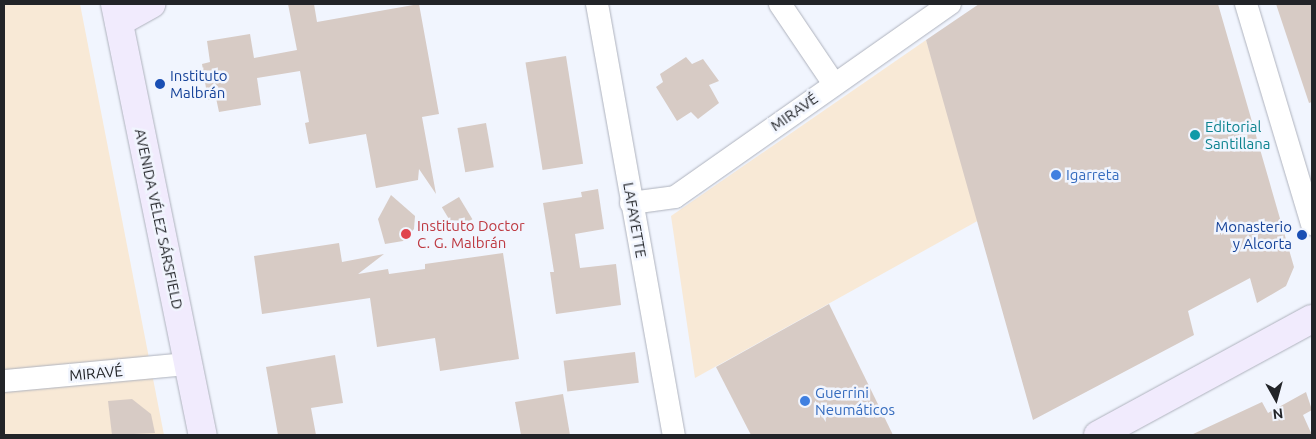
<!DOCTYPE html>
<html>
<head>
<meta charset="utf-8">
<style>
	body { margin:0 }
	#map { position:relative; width:1316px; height:439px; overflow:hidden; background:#f1f5fe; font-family:Ubuntu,sans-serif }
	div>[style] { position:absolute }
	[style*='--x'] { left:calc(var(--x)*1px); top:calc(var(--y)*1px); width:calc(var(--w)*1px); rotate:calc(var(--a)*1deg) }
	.commercial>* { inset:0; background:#f8e9d6 }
	.building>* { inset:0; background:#d7cbc5; transform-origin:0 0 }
	.roads { filter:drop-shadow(0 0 1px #aeb2bd) drop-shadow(0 0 1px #aeb2bd) }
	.street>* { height:22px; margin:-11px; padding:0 11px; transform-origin:11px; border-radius:11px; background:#fff }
	.secondary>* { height:28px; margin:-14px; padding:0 14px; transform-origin:14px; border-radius:14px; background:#f1ebfd }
	.dots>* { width:14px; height:14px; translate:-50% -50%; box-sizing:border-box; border:2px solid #f1f5fe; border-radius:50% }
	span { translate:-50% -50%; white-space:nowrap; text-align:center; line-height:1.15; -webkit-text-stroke:5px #f1f5fe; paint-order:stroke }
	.transit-label { font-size:15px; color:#164399 }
	.left { translate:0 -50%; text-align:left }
	.right { translate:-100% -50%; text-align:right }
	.street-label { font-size:15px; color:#222428 }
	.culture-label { font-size:15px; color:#0d838f }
	.shop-label { font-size:15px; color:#366cbe }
	.health-label { font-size:15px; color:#be3a42 }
	.frame { position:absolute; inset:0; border:5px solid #222428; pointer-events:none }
	.north { position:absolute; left:1251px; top:374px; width:50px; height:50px; -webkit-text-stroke:4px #f1f5fe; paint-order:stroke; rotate:173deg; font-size:14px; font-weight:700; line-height:20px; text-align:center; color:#222428 }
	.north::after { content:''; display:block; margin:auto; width:18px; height:22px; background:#222428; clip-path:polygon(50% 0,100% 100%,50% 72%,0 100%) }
</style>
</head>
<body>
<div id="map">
	<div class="commercial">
		<i style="clip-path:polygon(4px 4px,80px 4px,164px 435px,4px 435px)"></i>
		<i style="clip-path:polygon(926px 40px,981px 219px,695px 378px,671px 216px)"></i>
	</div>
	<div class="building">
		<i style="clip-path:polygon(288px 4px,314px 4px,317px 22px,419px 4px,439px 114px,422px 117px,436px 194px,419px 169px,418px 180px,376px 188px,366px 134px,309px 144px,305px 123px,309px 122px,300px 71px,257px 78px,261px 105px,219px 112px,216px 98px,208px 100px,202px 64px,210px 62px,207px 41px,250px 34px,254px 58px,297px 50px)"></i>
		<i style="clip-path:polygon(979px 4px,1218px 4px,1294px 267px,1286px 286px,1257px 303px,1250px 278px,1188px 311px,1194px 335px,1033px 420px,926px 40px)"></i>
		<i style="clip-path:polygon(1276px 4px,1312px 4px,1312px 102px,1309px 103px)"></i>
		<i style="left:566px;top:56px;width:109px;height:41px;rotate:81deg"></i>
		<i style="clip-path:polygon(686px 57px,692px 64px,703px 59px,719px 81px,709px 85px,719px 103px,698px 119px,691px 112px,677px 121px,656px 87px,663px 82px,660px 74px)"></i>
		<i style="left:486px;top:123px;width:45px;height:29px;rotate:80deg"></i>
		<i style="clip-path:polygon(598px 189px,604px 229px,575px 234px,580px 268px,616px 264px,621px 305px,556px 314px,550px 272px,554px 272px,543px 203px,582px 197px,581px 192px)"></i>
		<i style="clip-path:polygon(391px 195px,415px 216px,414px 229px,403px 241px,385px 244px,378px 219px)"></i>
		<i style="left:459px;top:197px;width:26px;height:20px;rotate:59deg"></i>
		<i style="clip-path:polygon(339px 243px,342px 262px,384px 254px,358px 274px,388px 269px,389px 274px,425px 269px,425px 264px,503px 253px,519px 359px,440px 371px,435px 338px,377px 347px,370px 298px,262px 314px,254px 256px)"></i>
		<i style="clip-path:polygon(829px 304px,893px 435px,751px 435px,716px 367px)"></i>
		<i style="left:635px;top:352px;width:31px;height:72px;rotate:83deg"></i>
		<i style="clip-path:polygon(335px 355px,343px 403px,311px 408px,316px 435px,278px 435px,266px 367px)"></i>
		<i style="clip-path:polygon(1306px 392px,1312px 410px,1303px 415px,1312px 435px,1191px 435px,1262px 402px,1268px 413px)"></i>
		<i style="clip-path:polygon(563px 394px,570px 435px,521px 435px,515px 402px)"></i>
		<i style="clip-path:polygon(132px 399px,151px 414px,155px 433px,112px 435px,108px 401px)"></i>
	</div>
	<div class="roads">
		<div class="street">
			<i style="--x:597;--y:4;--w:438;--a:79.9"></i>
			<i style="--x:780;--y:4;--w:97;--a:56"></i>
			<i style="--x:1246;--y:4;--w:230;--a:73.3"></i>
			<i style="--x:631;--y:203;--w:44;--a:-7.8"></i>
			<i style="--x:675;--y:197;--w:336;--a:-35.1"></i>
			<i style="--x:4;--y:381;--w:186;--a:-5.3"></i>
		</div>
		<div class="secondary">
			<i style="--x:115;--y:4;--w:440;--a:78.5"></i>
			<i style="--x:119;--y:22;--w:37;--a:-29"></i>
			<i style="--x:1098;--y:435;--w:243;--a:-28.5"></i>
		</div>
	</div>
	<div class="dots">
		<i style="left:160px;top:84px;background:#1a4fb4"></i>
		<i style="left:1195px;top:135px;background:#0f9aa8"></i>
		<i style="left:1056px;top:175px;background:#3f7fe0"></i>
		<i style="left:406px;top:234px;background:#e0444e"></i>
		<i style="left:1302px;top:235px;background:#1a4fb4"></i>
		<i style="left:805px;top:401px;background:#3f7fe0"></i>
	</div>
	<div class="transit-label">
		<span class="left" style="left:170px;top:84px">Instituto<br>Malbrán</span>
		<span class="right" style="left:1292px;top:235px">Monasterio<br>y Alcorta</span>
	</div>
	<div class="street-label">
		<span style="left:794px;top:112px;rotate:-35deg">MIRAVÉ</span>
		<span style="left:159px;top:219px;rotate:78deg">AVENIDA VÉLEZ SÁRSFIELD</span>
		<span style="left:635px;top:220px;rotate:80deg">LAFAYETTE</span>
		<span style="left:96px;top:373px;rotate:-5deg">MIRAVÉ</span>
	</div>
	<div class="culture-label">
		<span class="left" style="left:1205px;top:135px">Editorial<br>Santillana</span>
	</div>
	<div class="shop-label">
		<span class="left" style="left:1066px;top:175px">Igarreta</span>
		<span class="left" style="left:815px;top:401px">Guerrini<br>Neumáticos</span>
	</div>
	<div class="health-label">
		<span class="left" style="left:417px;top:234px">Instituto Doctor<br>C. G. Malbrán</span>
	</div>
	<div class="frame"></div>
	<div class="north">N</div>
</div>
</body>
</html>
